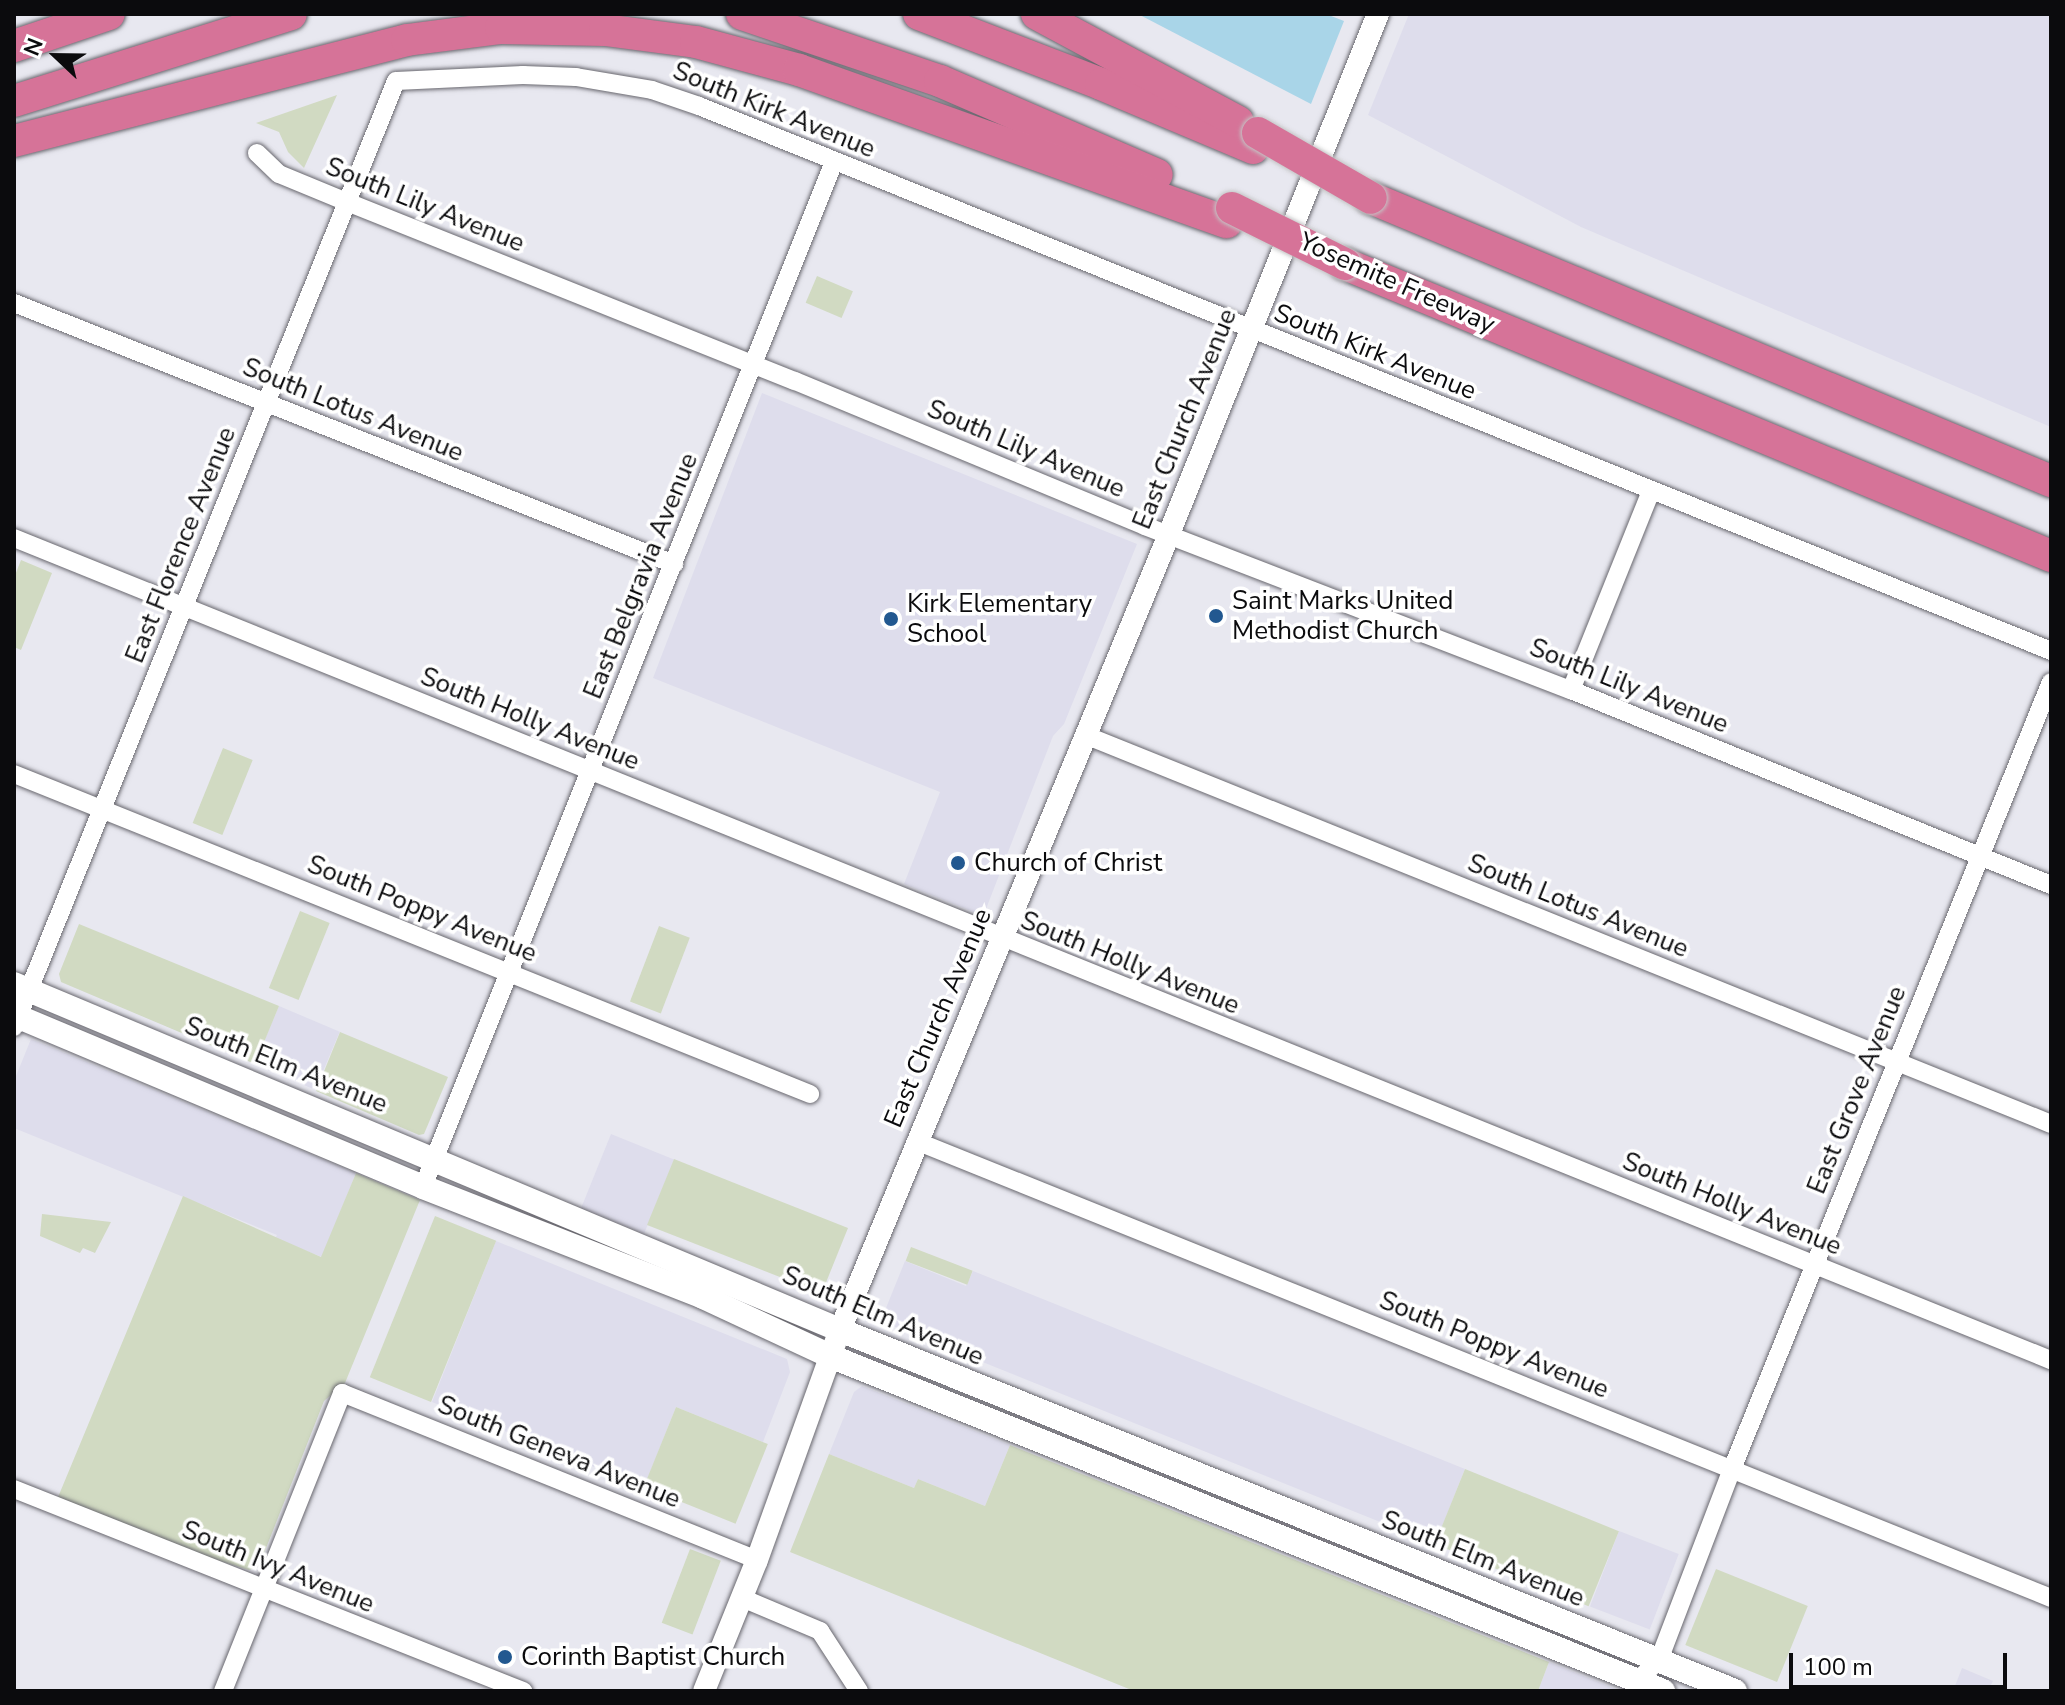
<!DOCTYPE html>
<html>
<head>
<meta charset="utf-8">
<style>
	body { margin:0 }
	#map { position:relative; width:2065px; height:1705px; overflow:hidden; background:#e8e8f0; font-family:"Nunito Sans",sans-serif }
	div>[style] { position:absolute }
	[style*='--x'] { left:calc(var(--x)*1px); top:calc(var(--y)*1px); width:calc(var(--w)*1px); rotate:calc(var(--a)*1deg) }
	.built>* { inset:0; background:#deddec; transform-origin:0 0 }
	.green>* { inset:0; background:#d1dac2; transform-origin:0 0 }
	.water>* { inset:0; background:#a9d5e8 }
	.roads { filter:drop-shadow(0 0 2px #68676e) drop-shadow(0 0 2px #68676e) }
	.minor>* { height:18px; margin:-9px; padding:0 9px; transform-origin:9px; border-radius:9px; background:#fff }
	.tertiary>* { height:22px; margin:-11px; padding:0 11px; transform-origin:11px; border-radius:11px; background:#fff }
	.secondary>* { height:24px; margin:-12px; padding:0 12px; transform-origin:12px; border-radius:12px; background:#fff }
	.motorway>* { height:32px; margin:-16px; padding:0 16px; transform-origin:16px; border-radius:16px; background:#d67398 }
	.bridges { filter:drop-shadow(0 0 2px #c4c4c5) drop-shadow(0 0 2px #c4c4c5) }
	.motorway-bridge>* { height:32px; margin:-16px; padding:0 16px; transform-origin:16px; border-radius:16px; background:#d67398 }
	.dots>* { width:22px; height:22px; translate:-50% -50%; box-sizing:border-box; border:4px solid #fff; border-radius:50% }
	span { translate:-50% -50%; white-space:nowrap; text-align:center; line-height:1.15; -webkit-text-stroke:7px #fff; paint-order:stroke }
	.street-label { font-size:26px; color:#0b0b0d }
	.poi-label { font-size:26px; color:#0b0b0d }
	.left { translate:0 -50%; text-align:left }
	.frame { position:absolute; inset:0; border:16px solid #0b0b0d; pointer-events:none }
	.north { position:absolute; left:16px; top:16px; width:80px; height:80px; -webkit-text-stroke:6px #fff; paint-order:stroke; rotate:292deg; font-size:22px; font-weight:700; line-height:32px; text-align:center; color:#0b0b0d }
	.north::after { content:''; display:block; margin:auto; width:28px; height:36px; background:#0b0b0d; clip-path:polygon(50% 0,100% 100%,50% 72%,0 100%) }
	.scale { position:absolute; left:1789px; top:1653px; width:218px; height:36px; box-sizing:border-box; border:4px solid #0b0b0d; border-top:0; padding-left:10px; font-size:24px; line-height:28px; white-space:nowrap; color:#0b0b0d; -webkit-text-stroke:6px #fff; paint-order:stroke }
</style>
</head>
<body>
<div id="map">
	<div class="built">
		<i style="clip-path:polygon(1409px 14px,2051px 14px,2051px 427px,1581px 227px,1368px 115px)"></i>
		<i style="clip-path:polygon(762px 393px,1137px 544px,1064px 724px,1053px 736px,986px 909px,976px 913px,904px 884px,940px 792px,653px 678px)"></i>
		<i style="left:279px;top:1006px;width:66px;height:63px;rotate:23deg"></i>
		<i style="clip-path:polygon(31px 1039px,356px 1173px,322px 1257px,275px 1239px,277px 1235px,14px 1128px,14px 1081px)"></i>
		<i style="left:611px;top:1134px;width:68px;height:80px;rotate:22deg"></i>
		<i style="clip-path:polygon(496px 1241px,787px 1359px,790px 1372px,763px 1442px,676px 1407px,644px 1487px,432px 1402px)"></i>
		<i style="clip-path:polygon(905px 1261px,966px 1286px,973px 1271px,1465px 1469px,1435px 1544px,888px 1324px,884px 1313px)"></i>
		<i style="clip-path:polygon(862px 1386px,1010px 1445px,985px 1506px,918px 1479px,914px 1488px,829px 1454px,854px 1392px)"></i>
		<i style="left:1619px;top:1531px;width:64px;height:81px;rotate:21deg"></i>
		<i style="clip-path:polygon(1549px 1662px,1621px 1691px,1538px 1691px)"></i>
		<i style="clip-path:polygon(1962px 1668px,1993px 1681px,1988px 1691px,1953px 1691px)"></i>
	</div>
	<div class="green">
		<i style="clip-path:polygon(337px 95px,304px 168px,288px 152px,279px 132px,256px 123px)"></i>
		<i style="left:817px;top:276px;width:39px;height:29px;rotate:23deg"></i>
		<i style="clip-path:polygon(21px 560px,52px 573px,21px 650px,14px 647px,14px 578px)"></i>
		<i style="left:223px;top:748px;width:32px;height:81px;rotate:22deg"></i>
		<i style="left:300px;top:911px;width:32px;height:83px;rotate:22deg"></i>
		<i style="clip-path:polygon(79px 924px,279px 1006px,255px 1064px,61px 982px,59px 974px)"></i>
		<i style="left:659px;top:926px;width:33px;height:81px;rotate:21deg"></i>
		<i style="clip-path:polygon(340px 1032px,448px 1077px,424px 1134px,419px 1135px,316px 1091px)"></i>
		<i style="clip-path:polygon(674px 1159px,848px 1228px,825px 1285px,813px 1290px,647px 1225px)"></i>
		<i style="clip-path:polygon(356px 1173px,420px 1200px,345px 1383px,324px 1401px,259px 1566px,249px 1570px,155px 1541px,56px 1502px,183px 1196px,321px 1257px)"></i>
		<i style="clip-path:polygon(42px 1214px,111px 1222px,95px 1253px,83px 1248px,80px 1253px,40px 1236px)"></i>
		<i style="left:435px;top:1216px;width:66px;height:174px;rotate:22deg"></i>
		<i style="left:911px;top:1247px;width:66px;height:15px;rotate:21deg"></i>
		<i style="left:676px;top:1407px;width:99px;height:86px;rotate:22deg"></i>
		<i style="clip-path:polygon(1010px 1445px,1549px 1662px,1538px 1691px,1134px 1691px,790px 1552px,829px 1454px,914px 1488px,918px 1479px,985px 1506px)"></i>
		<i style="left:1465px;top:1469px;width:166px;height:81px;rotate:22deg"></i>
		<i style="left:690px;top:1549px;width:33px;height:79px;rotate:21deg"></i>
		<i style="left:1716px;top:1569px;width:99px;height:82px;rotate:22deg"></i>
	</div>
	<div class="water">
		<i style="clip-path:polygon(1138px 14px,1326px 14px,1344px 21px,1311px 104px)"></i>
	</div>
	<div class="roads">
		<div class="minor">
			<i style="--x:257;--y:153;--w:30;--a:44"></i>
			<i style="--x:279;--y:174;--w:74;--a:22.4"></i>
			<i style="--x:347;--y:202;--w:482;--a:21.8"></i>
			<i style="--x:795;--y:381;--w:379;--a:22.5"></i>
			<i style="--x:1145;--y:526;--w:456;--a:21.1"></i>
			<i style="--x:1571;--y:690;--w:518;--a:22.11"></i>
			<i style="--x:14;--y:303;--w:710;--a:21.58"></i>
			<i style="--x:14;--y:538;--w:2197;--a:21.98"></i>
			<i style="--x:1571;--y:690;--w:214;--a:-68.1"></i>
			<i style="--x:1085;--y:735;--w:1041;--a:21.93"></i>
			<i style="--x:14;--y:774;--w:858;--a:21.9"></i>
			<i style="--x:14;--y:1027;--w:1020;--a:-68.01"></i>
			<i style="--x:396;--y:81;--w:127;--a:-2.7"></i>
			<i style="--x:523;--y:75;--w:53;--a:2.2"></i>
			<i style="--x:576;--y:77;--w:77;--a:9.7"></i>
			<i style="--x:652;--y:90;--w:50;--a:18.8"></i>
			<i style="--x:699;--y:106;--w:1458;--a:21.95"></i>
			<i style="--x:916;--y:1141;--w:1224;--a:21.93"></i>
			<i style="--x:423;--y:1187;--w:1104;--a:-68.15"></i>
			<i style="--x:14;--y:1489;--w:548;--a:21.65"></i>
			<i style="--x:742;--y:1598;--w:85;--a:22.9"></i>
			<i style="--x:820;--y:1631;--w:72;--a:57"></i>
			<i style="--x:1634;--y:1690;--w:9;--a:-72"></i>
			<i style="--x:1637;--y:1681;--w:30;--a:-44"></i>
			<i style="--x:1659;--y:1660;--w:204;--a:-69.1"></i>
			<i style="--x:1732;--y:1469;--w:849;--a:-67.94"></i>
			<i style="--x:223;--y:1691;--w:321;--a:-68.2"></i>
			<i style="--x:342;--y:1393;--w:447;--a:21.9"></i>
		</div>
		<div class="tertiary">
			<i style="--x:704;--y:1691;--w:141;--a:-68"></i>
			<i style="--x:757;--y:1560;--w:245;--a:-70.2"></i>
			<i style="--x:840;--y:1330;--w:845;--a:-67.53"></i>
			<i style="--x:1163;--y:549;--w:577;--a:-68.11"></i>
		</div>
		<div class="secondary">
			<i style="--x:14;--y:984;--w:896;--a:22.73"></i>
			<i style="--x:840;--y:1330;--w:965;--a:21.97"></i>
			<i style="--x:14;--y:1015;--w:444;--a:22.8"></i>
			<i style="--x:423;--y:1187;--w:301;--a:21.4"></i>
			<i style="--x:703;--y:1297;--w:140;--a:24.9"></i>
			<i style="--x:830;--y:1356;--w:898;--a:21.91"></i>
		</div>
		<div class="motorway">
			<i style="--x:742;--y:14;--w:209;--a:18.7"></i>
			<i style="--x:940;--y:81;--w:236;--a:23.4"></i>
			<i style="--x:919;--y:14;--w:195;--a:21"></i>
			<i style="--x:1101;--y:84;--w:165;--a:22.8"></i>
			<i style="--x:1037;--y:14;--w:228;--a:28.2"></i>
			<i style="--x:14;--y:46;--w:100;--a:-18.6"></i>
			<i style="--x:14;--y:101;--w:290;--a:-17.4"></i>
			<i style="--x:14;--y:141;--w:406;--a:-14.4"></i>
			<i style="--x:407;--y:40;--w:95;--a:-7.3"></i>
			<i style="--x:501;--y:28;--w:104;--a:1.1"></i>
			<i style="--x:605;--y:30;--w:92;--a:7.5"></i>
			<i style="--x:696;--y:42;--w:107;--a:15.2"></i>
			<i style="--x:799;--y:70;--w:454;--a:19.6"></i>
			<i style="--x:1371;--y:198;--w:737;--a:22.6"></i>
			<i style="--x:1345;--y:264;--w:764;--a:22.47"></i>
		</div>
	</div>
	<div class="bridges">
		<div class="motorway-bridge">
			<i style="--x:1258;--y:133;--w:130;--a:29.9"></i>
			<i style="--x:1232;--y:208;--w:126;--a:26.4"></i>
		</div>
	</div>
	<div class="dots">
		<i style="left:1216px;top:616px;background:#225890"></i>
		<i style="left:891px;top:619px;background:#225890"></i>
		<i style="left:958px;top:863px;background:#225890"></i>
		<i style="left:505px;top:1657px;background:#225890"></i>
	</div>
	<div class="street-label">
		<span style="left:774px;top:110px;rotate:22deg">South Kirk Avenue</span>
		<span style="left:425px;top:205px;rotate:22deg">South Lily Avenue</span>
		<span style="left:1397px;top:283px;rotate:24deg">Yosemite Freeway</span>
		<span style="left:1375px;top:352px;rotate:22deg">South Kirk Avenue</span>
		<span style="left:353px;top:410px;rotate:22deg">South Lotus Avenue</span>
		<span style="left:1185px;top:419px;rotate:-68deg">East Church Avenue</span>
		<span style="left:1026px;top:449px;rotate:23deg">South Lily Avenue</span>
		<span style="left:181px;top:545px;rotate:-68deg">East Florence Avenue</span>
		<span style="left:641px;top:576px;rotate:-68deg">East Belgravia Avenue</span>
		<span style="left:1629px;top:686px;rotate:22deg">South Lily Avenue</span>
		<span style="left:530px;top:719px;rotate:22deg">South Holly Avenue</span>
		<span style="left:1578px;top:906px;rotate:22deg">South Lotus Avenue</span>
		<span style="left:422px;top:909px;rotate:22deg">South Poppy Avenue</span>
		<span style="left:1130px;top:963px;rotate:22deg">South Holly Avenue</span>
		<span style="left:938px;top:1018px;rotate:-67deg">East Church Avenue</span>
		<span style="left:286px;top:1065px;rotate:22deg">South Elm Avenue</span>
		<span style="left:1857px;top:1090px;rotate:-68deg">East Grove Avenue</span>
		<span style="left:1732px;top:1204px;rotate:22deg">South Holly Avenue</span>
		<span style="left:883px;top:1316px;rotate:23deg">South Elm Avenue</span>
		<span style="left:1494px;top:1345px;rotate:22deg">South Poppy Avenue</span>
		<span style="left:559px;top:1452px;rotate:22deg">South Geneva Avenue</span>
		<span style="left:1483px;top:1559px;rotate:22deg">South Elm Avenue</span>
		<span style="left:278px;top:1567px;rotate:22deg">South Ivy Avenue</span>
	</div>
	<div class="poi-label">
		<span class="left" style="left:1232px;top:616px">Saint Marks United<br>Methodist Church</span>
		<span class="left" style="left:907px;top:619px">Kirk Elementary<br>School</span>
		<span class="left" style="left:974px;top:863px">Church of Christ</span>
		<span class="left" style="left:521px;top:1657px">Corinth Baptist Church</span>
	</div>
	<div class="frame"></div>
	<div class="north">N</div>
	<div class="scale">100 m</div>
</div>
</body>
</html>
